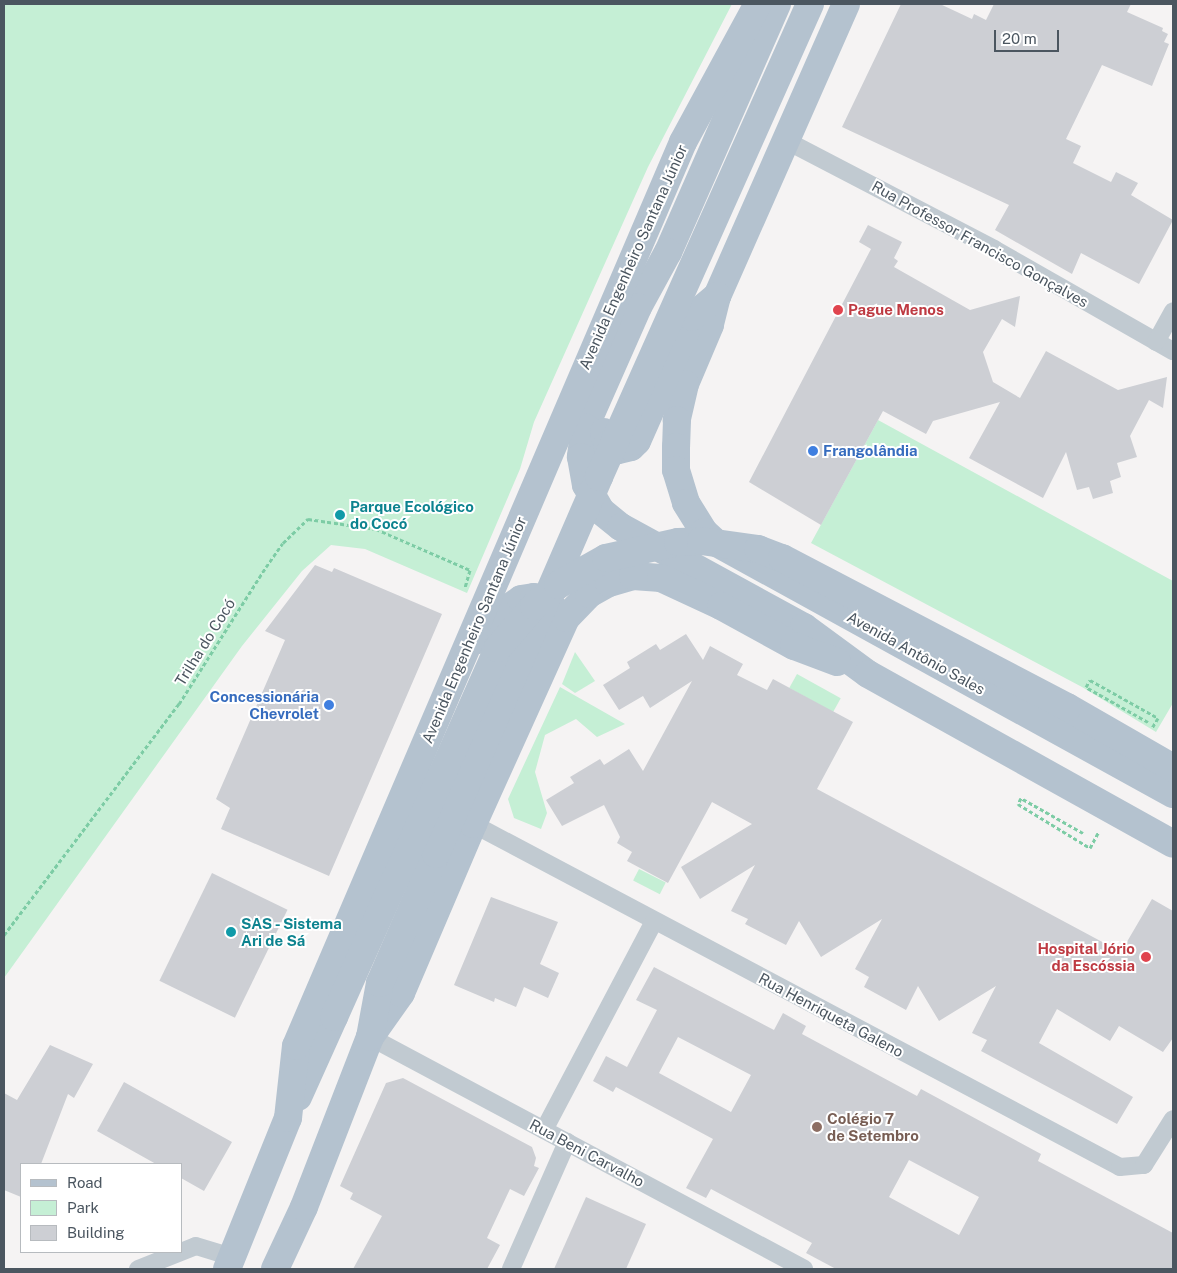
<!DOCTYPE html>
<html>
<head>
<meta charset="utf-8">
<style>
	body { margin:0 }
	#map { position:relative; width:1177px; height:1273px; overflow:hidden; background:#f5f3f3; font-family:"Public Sans",sans-serif }
	div>[style] { position:absolute }
	[style*='--x'] { left:calc(var(--x)*1px); top:calc(var(--y)*1px); width:calc(var(--w)*1px); rotate:calc(var(--a)*1deg) }
	.green>* { inset:0; background:#c5efd5; transform-origin:0 0 }
	.building>* { inset:0; background:#cdcfd4; transform-origin:0 0 }
	.path>* { height:3px; margin-top:-1.5px; transform-origin:0; background:repeating-linear-gradient(90deg,#7dcca5 0 4px,transparent 0 6.5px) }
	.street>* { height:18px; margin:-9px; padding:0 9px; transform-origin:9px; border-radius:9px; background:#c1cad1 }
	.primary>* { height:28px; margin:-14px; padding:0 14px; transform-origin:14px; border-radius:14px; background:#b4c2cf }
	.primary-bridge>* { height:28px; margin:-14px; padding:0 14px; transform-origin:14px; border-radius:14px; background:#b4c2cf }
	.dots>* { width:14px; height:14px; translate:-50% -50%; box-sizing:border-box; border:2px solid #fff; border-radius:50% }
	span { translate:-50% -50%; white-space:nowrap; text-align:center; line-height:1.15; -webkit-text-stroke:4px #fff; paint-order:stroke }
	.street-label { font-size:15px; color:#4b5660 }
	.health-label { font-size:15px; color:#be3a42; font-weight:700 }
	.left { translate:0 -50%; text-align:left }
	.right { translate:-100% -50%; text-align:right }
	.shop-label { font-size:15px; color:#366cbe; font-weight:700 }
	.culture-label { font-size:15px; color:#0d838f; font-weight:700 }
	.education-label { font-size:15px; color:#785e54; font-weight:700 }
	.frame { position:absolute; inset:0; border:5px solid #4b5660; pointer-events:none }
	.legend { position:absolute; left:20px; top:1163px; width:162px; height:90px; box-sizing:border-box; background:#fff; border:1px solid #b7bbbf; margin:0; padding:6px 9px; list-style:none; font-size:15px; color:#4b5660 }
	.legend li { display:flex; align-items:center; gap:10px; height:25px }
	.legend b { width:25px; border:1px solid #b7bbbf }
	.scale { position:absolute; left:994px; top:30px; width:65px; height:22px; box-sizing:border-box; border:2px solid #4b5660; border-top:0; padding-left:6px; font-size:15px; line-height:18px; white-space:nowrap; color:#4b5660; -webkit-text-stroke:4px #fff; paint-order:stroke }
</style>
</head>
<body>
<div id="map">
	<div class="green">
		<i style="clip-path:polygon(4px 4px,732px 4px,648px 167px,534px 422px,520px 469px,467px 593px,365px 549px,331px 545px,302px 571px,242px 646px,4px 978px)"></i>
		<i style="clip-path:polygon(878px 420px,1173px 581px,1173px 703px,1156px 732px,1082px 687px,811px 543px)"></i>
		<i style="clip-path:polygon(575px 652px,595px 681px,575px 693px,562px 684px)"></i>
		<i style="left:797px;top:674px;width:50px;height:16px;rotate:29deg"></i>
		<i style="clip-path:polygon(560px 687px,625px 724px,597px 737px,576px 719px,545px 735px,535px 772px,547px 813px,541px 829px,514px 818px,508px 799px)"></i>
		<i style="left:639px;top:869px;width:30px;height:13px;rotate:27deg"></i>
	</div>
	<div class="building">
		<i style="clip-path:polygon(901px 4px,940px 4px,972px 19px,974px 14px,986px 20px,994px 4px,1131px 4px,1127px 12px,1163px 28px,1162px 31px,1168px 34px,1164px 42px,1169px 44px,1152px 86px,1102px 65px,1066px 139px,1081px 146px,1073px 163px,1111px 182px,1116px 172px,1138px 183px,1131px 195px,1173px 220px,1139px 284px,1081px 253px,1072px 274px,995px 230px,1009px 205px,842px 127px)"></i>
		<i style="clip-path:polygon(868px 225px,902px 242px,894px 258px,898px 261px,894px 267px,970px 310px,1020px 296px,1015px 327px,1002px 319px,983px 352px,993px 382px,1020px 398px,1046px 351px,1118px 390px,1167px 377px,1163px 408px,1149px 400px,1130px 436px,1137px 457px,1117px 463px,1121px 477px,1110px 481px,1113px 493px,1093px 499px,1089px 487px,1077px 490px,1066px 452px,1043px 498px,969px 458px,1000px 402px,933px 421px,926px 434px,883px 411px,821px 525px,749px 482px,871px 249px,859px 242px)"></i>
		<i style="clip-path:polygon(315px 565px,332px 572px,334px 568px,442px 614px,329px 876px,221px 829px,230px 808px,216px 799px,285px 640px,265px 631px)"></i>
		<i style="clip-path:polygon(686px 634px,703px 660px,710px 646px,743px 664px,737px 675px,767px 690px,773px 679px,853px 722px,817px 789px,1121px 952px,1152px 899px,1173px 911px,1173px 1038px,1163px 1052px,1119px 1026px,1110px 1041px,1057px 1009px,1039px 1043px,1133px 1097px,1117px 1124px,981px 1051px,987px 1040px,972px 1033px,996px 986px,939px 1021px,918px 986px,906px 1010px,864px 987px,869px 977px,855px 969px,882px 919px,821px 957px,799px 921px,786px 945px,745px 924px,748px 919px,731px 911px,755px 865px,700px 899px,681px 867px,752px 824px,712px 802px,668px 883px,627px 861px,632px 852px,617px 843px,620px 837px,604px 805px,562px 826px,546px 800px,574px 783px,570px 777px,600px 759px,604px 765px,629px 749px,643px 771px,692px 681px,650px 708px,643px 696px,619px 710px,603px 685px,630px 668px,627px 662px,656px 644px,660px 650px)"></i>
		<i style="left:212px;top:873px;width:84px;height:120px;rotate:26deg"></i>
		<i style="clip-path:polygon(491px 897px,558px 922px,540px 964px,559px 973px,548px 998px,524px 987px,516px 1007px,495px 998px,494px 1002px,454px 985px)"></i>
		<i style="clip-path:polygon(evenodd,654px 967px,774px 1030px,783px 1013px,806px 1026px,802px 1034px,917px 1096px,921px 1089px,1041px 1154px,1038px 1161px,1173px 1233px,1173px 1269px,836px 1269px,806px 1253px,812px 1243px,711px 1189px,706px 1198px,686px 1188px,713px 1139px,616px 1087px,613px 1092px,593px 1081px,606px 1056px,627px 1067px,657px 1010px,636px 1000px,654px 967px,678px 1037px,751px 1075px,731px 1112px,659px 1073px,678px 1037px,654px 967px,909px 1160px,979px 1197px,959px 1235px,889px 1197px,909px 1160px)"></i>
		<i style="clip-path:polygon(50px 1045px,93px 1064px,74px 1098px,68px 1094px,41px 1164px,21px 1164px,21px 1197px,4px 1190px,4px 1093px,17px 1100px)"></i>
		<i style="clip-path:polygon(403px 1078px,532px 1147px,536px 1158px,534px 1166px,539px 1168px,524px 1196px,510px 1189px,487px 1238px,500px 1245px,487px 1269px,353px 1269px,382px 1216px,350px 1199px,353px 1193px,340px 1186px,386px 1083px)"></i>
		<i style="clip-path:polygon(124px 1082px,232px 1142px,204px 1191px,181px 1178px,181px 1164px,156px 1164px,97px 1131px)"></i>
		<i style="clip-path:polygon(586px 1197px,646px 1224px,626px 1269px,554px 1269px)"></i>
	</div>
	<div class="path">
		<i style="--x:1148;--y:722;--w:71;--a:-150.6"></i>
		<i style="--x:1086;--y:687;--w:8;--a:-60"></i>
		<i style="--x:1090;--y:680;--w:78;--a:29.2"></i>
		<i style="--x:1158;--y:718;--w:12;--a:121"></i>
		<i style="--x:1083;--y:833;--w:71;--a:-150.6"></i>
		<i style="--x:1021;--y:798;--w:7;--a:117"></i>
		<i style="--x:1018;--y:804;--w:84;--a:31.4"></i>
		<i style="--x:1090;--y:848;--w:19;--a:-62"></i>
		<i style="--x:4;--y:935;--w:290;--a:-52.9"></i>
		<i style="--x:179;--y:704;--w:162;--a:-57.6"></i>
		<i style="--x:266;--y:567;--w:29;--a:-55"></i>
		<i style="--x:283;--y:543;--w:35;--a:-44"></i>
		<i style="--x:308;--y:519;--w:69;--a:8.4"></i>
		<i style="--x:376;--y:529;--w:103;--a:23.6"></i>
		<i style="--x:470;--y:570;--w:19;--a:106"></i>
	</div>
	<div class="street">
		<i style="--x:785;--y:140;--w:236;--a:27.5"></i>
		<i style="--x:994;--y:249;--w:206;--a:29.7"></i>
		<i style="--x:1156;--y:342;--w:35;--a:-61"></i>
		<i style="--x:473;--y:824;--w:732;--a:27.93"></i>
		<i style="--x:1120;--y:1167;--w:24;--a:-5"></i>
		<i style="--x:1144;--y:1165;--w:54;--a:-57.8"></i>
		<i style="--x:370;--y:1037;--w:492;--a:28.1"></i>
		<i style="--x:544;--y:1130;--w:236;--a:-62.2"></i>
		<i style="--x:138;--y:1269;--w:62;--a:-21.6"></i>
		<i style="--x:196;--y:1246;--w:39;--a:17"></i>
		<i style="--x:511;--y:1269;--w:139;--a:-66.2"></i>
	</div>
	<div class="primary">
		<i style="--x:777;--y:4;--w:271;--a:113.7"></i>
		<i style="--x:668;--y:252;--w:63;--a:118.6"></i>
		<i style="--x:638;--y:307;--w:131;--a:113.8"></i>
		<i style="--x:585;--y:427;--w:30;--a:98"></i>
		<i style="--x:581;--y:457;--w:28;--a:80"></i>
		<i style="--x:586;--y:485;--w:30;--a:60"></i>
		<i style="--x:601;--y:511;--w:26;--a:39"></i>
		<i style="--x:621;--y:527;--w:209;--a:28.7"></i>
		<i style="--x:804;--y:627;--w:79;--a:36.3"></i>
		<i style="--x:868;--y:674;--w:349;--a:29.1"></i>
		<i style="--x:846;--y:4;--w:319;--a:113.8"></i>
		<i style="--x:717;--y:296;--w:30;--a:104"></i>
		<i style="--x:710;--y:325;--w:64;--a:113"></i>
		<i style="--x:685;--y:384;--w:37;--a:103"></i>
		<i style="--x:677;--y:420;--w:27;--a:92"></i>
		<i style="--x:676;--y:447;--w:23;--a:90"></i>
		<i style="--x:676;--y:470;--w:34;--a:73"></i>
		<i style="--x:686;--y:503;--w:34;--a:58"></i>
		<i style="--x:704;--y:532;--w:15;--a:42"></i>
		<i style="--x:715;--y:542;--w:523;--a:28.82"></i>
		<i style="--x:604;--y:432;--w:13;--a:77"></i>
		<i style="--x:607;--y:445;--w:10;--a:37"></i>
		<i style="--x:615;--y:451;--w:16;--a:-14"></i>
		<i style="--x:631;--y:447;--w:8;--a:-45"></i>
		<i style="--x:637;--y:441;--w:136;--a:-66.1"></i>
		<i style="--x:692;--y:317;--w:33;--a:-40"></i>
		<i style="--x:479;--y:640;--w:30;--a:-53"></i>
		<i style="--x:497;--y:616;--w:29;--a:-35"></i>
		<i style="--x:521;--y:599;--w:13;--a:-9"></i>
		<i style="--x:534;--y:597;--w:15;--a:20"></i>
		<i style="--x:548;--y:602;--w:9;--a:49"></i>
		<i style="--x:1067;--y:707;--w:122;--a:29.9"></i>
		<i style="--x:370;--y:1037;--w:54;--a:-54.8"></i>
		<i style="--x:401;--y:993;--w:184;--a:-66.9"></i>
		<i style="--x:473;--y:824;--w:226;--a:-65.7"></i>
		<i style="--x:566;--y:618;--w:33;--a:-46"></i>
		<i style="--x:589;--y:594;--w:23;--a:-29"></i>
		<i style="--x:609;--y:583;--w:25;--a:-16"></i>
		<i style="--x:633;--y:576;--w:28;--a:4"></i>
		<i style="--x:661;--y:578;--w:66;--a:25"></i>
		<i style="--x:721;--y:606;--w:83;--a:28.7"></i>
		<i style="--x:794;--y:646;--w:46;--a:20.4"></i>
		<i style="--x:298;--y:1097;--w:88;--a:-65.8"></i>
		<i style="--x:227;--y:1269;--w:163;--a:-68"></i>
		<i style="--x:288;--y:1118;--w:72;--a:-83.7"></i>
		<i style="--x:296;--y:1046;--w:983;--a:-66.82"></i>
		<i style="--x:683;--y:142;--w:157;--a:-61.5"></i>
		<i style="--x:275;--y:1269;--w:68;--a:-64.9"></i>
		<i style="--x:304;--y:1207;--w:182;--a:-68.8"></i>
		<i style="--x:370;--y:1037;--w:55;--a:-79.5"></i>
		<i style="--x:380;--y:983;--w:141;--a:-66.5"></i>
	</div>
	<div class="primary-bridge">
		<i style="--x:436;--y:854;--w:411;--a:-66.6"></i>
		<i style="--x:599;--y:477;--w:518;--a:-65.96"></i>
		<i style="--x:334;--y:1017;--w:404;--a:-66"></i>
		<i style="--x:498;--y:648;--w:55;--a:-49.4"></i>
		<i style="--x:534;--y:606;--w:32;--a:-41"></i>
		<i style="--x:558;--y:585;--w:55;--a:-29.4"></i>
		<i style="--x:606;--y:558;--w:74;--a:-12.5"></i>
		<i style="--x:678;--y:542;--w:23;--a:-2"></i>
		<i style="--x:701;--y:541;--w:58;--a:8"></i>
		<i style="--x:758;--y:549;--w:26;--a:21"></i>
		<i style="--x:782;--y:558;--w:322;--a:27.6"></i>
	</div>
	<div class="dots">
		<i style="left:838px;top:310px;background:#e0444e"></i>
		<i style="left:813px;top:451px;background:#3f7fe0"></i>
		<i style="left:340px;top:515px;background:#0f9aa8"></i>
		<i style="left:329px;top:705px;background:#3f7fe0"></i>
		<i style="left:231px;top:932px;background:#0f9aa8"></i>
		<i style="left:1146px;top:957px;background:#e0444e"></i>
		<i style="left:817px;top:1127px;background:#8d6e63"></i>
	</div>
	<div class="street-label">
		<span style="left:980px;top:244px;rotate:29deg">Rua Professor Francisco Gonçalves</span>
		<span style="left:633px;top:257px;rotate:-66deg">Avenida Engenheiro Santana Júnior</span>
		<span style="left:474px;top:630px;rotate:-67deg">Avenida Engenheiro Santana Júnior</span>
		<span style="left:205px;top:642px;rotate:-58deg">Trilha do Cocó</span>
		<span style="left:916px;top:653px;rotate:29deg">Avenida Antônio Sales</span>
		<span style="left:831px;top:1015px;rotate:28deg">Rua Henriqueta Galeno</span>
		<span style="left:587px;top:1153px;rotate:28deg">Rua Beni Carvalho</span>
	</div>
	<div class="health-label">
		<span class="left" style="left:848px;top:310px">Pague Menos</span>
		<span class="right" style="left:1135px;top:957px">Hospital Jório<br>da Escóssia</span>
	</div>
	<div class="shop-label">
		<span class="left" style="left:823px;top:451px">Frangolândia</span>
		<span class="right" style="left:319px;top:705px">Concessionária<br>Chevrolet</span>
	</div>
	<div class="culture-label">
		<span class="left" style="left:350px;top:515px">Parque Ecológico<br>do Cocó</span>
		<span class="left" style="left:241px;top:932px">SAS - Sistema<br>Ari de Sá</span>
	</div>
	<div class="education-label">
		<span class="left" style="left:827px;top:1127px">Colégio 7<br>de Setembro</span>
	</div>
	<div class="frame"></div>
	<ul class="legend">
	<li><b style="height:6px;background:#b4c2cf"></b>Road</li>
	<li><b style="height:14px;background:#c5efd5"></b>Park</li>
	<li><b style="height:14px;background:#cdcfd4"></b>Building</li>
	</ul>
	<div class="scale">20 m</div>
</div>
</body>
</html>
